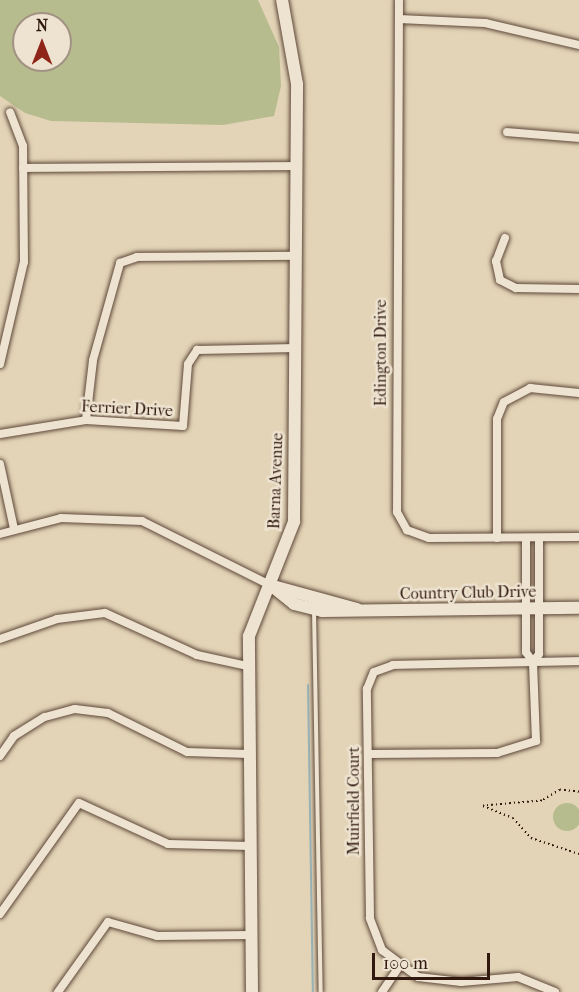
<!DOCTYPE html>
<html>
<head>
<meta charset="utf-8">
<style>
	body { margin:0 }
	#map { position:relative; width:579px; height:992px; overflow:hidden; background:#e3d4b7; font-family:"IM FELL French Canon",serif }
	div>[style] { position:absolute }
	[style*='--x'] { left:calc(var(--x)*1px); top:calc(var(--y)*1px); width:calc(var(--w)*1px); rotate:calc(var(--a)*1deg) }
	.green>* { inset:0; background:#b6bc8d }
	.round { border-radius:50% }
	.stream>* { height:2px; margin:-1px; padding:0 1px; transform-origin:1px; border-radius:1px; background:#9ab5ba }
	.path>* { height:1.5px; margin-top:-0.75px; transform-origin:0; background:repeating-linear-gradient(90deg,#31190f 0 1.5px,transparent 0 4.5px) }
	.roads { filter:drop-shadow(0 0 2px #5e4839) drop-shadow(0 0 2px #5e4839) }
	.lane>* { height:4px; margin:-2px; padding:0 2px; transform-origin:2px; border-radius:2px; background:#ede3d0 }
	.street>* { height:8px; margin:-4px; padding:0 4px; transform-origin:4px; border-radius:4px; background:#ede3d0 }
	.secondary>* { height:12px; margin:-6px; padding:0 6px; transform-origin:6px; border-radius:6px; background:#ede3d0 }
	span { translate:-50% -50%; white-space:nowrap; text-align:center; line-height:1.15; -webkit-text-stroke:5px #ede3d0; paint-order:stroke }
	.street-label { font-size:16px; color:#31190f }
	.north { position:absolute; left:12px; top:12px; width:60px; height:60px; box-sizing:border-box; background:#ede3d0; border:2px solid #a29283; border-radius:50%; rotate:0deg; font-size:16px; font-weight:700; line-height:24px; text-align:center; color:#31190f }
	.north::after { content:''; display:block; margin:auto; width:21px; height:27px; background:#8f2418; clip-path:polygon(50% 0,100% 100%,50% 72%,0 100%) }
	.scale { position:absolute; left:372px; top:953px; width:118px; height:27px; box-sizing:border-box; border:3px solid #31190f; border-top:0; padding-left:8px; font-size:18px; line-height:21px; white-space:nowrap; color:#31190f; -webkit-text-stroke:4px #ede3d0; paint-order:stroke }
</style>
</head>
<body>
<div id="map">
	<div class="green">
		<i style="clip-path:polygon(evenodd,0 0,258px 0,279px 47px,281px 86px,274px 116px,223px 125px,51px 121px,25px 113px,0 96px,0 0,24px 24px,60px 24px,60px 60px,24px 60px,24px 24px)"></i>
		<i class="round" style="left:553px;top:803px;width:28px;height:28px"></i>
	</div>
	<div class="stream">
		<i style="--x:308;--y:685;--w:307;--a:89.1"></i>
	</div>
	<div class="path">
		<i style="--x:579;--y:792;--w:19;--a:-174"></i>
		<i style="--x:560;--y:790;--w:21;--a:149"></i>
		<i style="--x:542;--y:801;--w:59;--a:175.2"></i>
		<i style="--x:483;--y:806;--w:32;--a:22"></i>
		<i style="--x:513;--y:818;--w:27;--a:48"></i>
		<i style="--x:531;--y:838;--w:51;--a:18.4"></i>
	</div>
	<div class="roads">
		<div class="lane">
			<i style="--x:314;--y:610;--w:382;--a:89"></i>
		</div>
		<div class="street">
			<i style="--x:399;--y:0;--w:512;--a:90.22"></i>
			<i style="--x:397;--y:512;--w:21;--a:61"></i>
			<i style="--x:407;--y:530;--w:23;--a:20"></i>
			<i style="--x:429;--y:538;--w:150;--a:-0.4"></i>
			<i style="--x:399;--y:19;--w:86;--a:2.7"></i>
			<i style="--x:485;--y:23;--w:97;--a:13.2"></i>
			<i style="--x:507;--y:132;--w:72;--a:4.8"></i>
			<i style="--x:23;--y:168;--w:275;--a:-0.4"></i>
			<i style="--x:505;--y:238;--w:25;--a:111"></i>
			<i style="--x:496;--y:261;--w:19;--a:78"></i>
			<i style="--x:500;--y:280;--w:18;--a:27"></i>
			<i style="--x:516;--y:288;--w:63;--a:0.9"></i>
			<i style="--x:0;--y:364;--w:105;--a:-76.8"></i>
			<i style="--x:24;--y:262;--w:116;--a:-90.5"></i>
			<i style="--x:23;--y:146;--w:36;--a:-111"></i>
			<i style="--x:86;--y:420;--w:60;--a:-83.3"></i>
			<i style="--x:93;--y:360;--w:101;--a:-74.4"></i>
			<i style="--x:120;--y:263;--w:18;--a:-19"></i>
			<i style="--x:137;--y:257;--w:160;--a:-0.4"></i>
			<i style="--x:0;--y:434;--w:87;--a:-9.2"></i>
			<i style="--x:86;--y:420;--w:97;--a:3.5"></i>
			<i style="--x:183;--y:426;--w:62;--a:-85.4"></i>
			<i style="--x:188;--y:364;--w:17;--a:-57"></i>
			<i style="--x:197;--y:350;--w:99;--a:-1.2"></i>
			<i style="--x:0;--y:464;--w:66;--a:77.8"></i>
			<i style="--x:0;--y:534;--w:63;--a:-14.7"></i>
			<i style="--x:61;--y:518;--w:81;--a:2.1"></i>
			<i style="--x:142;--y:521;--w:145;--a:26.6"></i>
			<i style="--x:497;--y:538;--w:119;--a:-90"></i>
			<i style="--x:497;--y:419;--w:18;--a:-68"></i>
			<i style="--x:504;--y:402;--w:30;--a:-28"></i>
			<i style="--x:530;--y:388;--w:49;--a:5.8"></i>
			<i style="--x:0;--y:639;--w:60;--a:-19.3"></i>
			<i style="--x:57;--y:619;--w:48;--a:-7.1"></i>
			<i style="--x:105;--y:613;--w:101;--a:24.5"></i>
			<i style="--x:197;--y:655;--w:51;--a:12.4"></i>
			<i style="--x:533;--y:662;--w:10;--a:-53"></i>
			<i style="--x:539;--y:654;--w:116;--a:-90"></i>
			<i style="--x:368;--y:754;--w:129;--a:-0.4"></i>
			<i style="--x:497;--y:753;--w:41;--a:-17.1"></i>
			<i style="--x:536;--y:741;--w:79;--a:-92.2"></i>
			<i style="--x:533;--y:662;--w:12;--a:-125"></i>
			<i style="--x:526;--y:652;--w:114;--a:-90"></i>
			<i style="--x:0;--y:756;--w:24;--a:-55"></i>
			<i style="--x:14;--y:736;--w:36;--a:-32"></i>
			<i style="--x:45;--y:717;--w:31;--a:-15"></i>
			<i style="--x:75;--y:709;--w:33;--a:7"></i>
			<i style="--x:108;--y:713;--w:88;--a:26.3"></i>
			<i style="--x:187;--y:752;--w:61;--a:1.9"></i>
			<i style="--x:0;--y:914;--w:136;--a:-54.6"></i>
			<i style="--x:79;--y:803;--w:98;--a:24.7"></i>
			<i style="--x:168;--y:844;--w:82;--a:1.4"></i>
			<i style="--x:58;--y:992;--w:86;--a:-54.5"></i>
			<i style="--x:108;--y:922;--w:51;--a:15.9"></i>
			<i style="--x:157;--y:936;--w:95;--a:-0.6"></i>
			<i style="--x:382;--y:992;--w:30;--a:-56"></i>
			<i style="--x:555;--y:992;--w:40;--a:-158"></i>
			<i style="--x:518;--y:977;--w:57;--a:175"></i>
			<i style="--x:461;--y:982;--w:43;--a:-173.4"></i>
			<i style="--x:418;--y:977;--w:45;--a:-143.1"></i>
			<i style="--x:382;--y:950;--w:34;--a:-111"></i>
			<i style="--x:370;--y:918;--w:229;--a:-90.8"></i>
			<i style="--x:367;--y:689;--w:18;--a:-68"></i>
			<i style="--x:374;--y:672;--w:20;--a:-20"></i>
			<i style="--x:393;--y:665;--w:186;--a:-1.2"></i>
		</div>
		<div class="secondary">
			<i style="--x:272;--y:586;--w:28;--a:39"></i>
			<i style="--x:294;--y:604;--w:29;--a:14"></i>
			<i style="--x:322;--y:611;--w:257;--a:-0.7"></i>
			<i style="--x:273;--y:586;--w:87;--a:15.3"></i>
			<i style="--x:252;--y:992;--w:356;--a:-90.5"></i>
			<i style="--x:249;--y:636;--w:123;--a:-68.5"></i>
			<i style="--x:294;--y:522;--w:438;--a:-89.6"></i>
			<i style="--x:297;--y:84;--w:85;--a:-100.1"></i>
		</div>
	</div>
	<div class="street-label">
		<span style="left:381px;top:353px;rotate:-90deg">Edington Drive</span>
		<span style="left:127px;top:409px;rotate:3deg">Ferrier Drive</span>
		<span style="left:276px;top:481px;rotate:-88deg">Barna Avenue</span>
		<span style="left:468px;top:593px;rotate:-1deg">Country Club Drive</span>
		<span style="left:354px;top:801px;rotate:-90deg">Muirfield Court</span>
	</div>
	<div class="north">N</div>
	<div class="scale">100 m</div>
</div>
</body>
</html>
